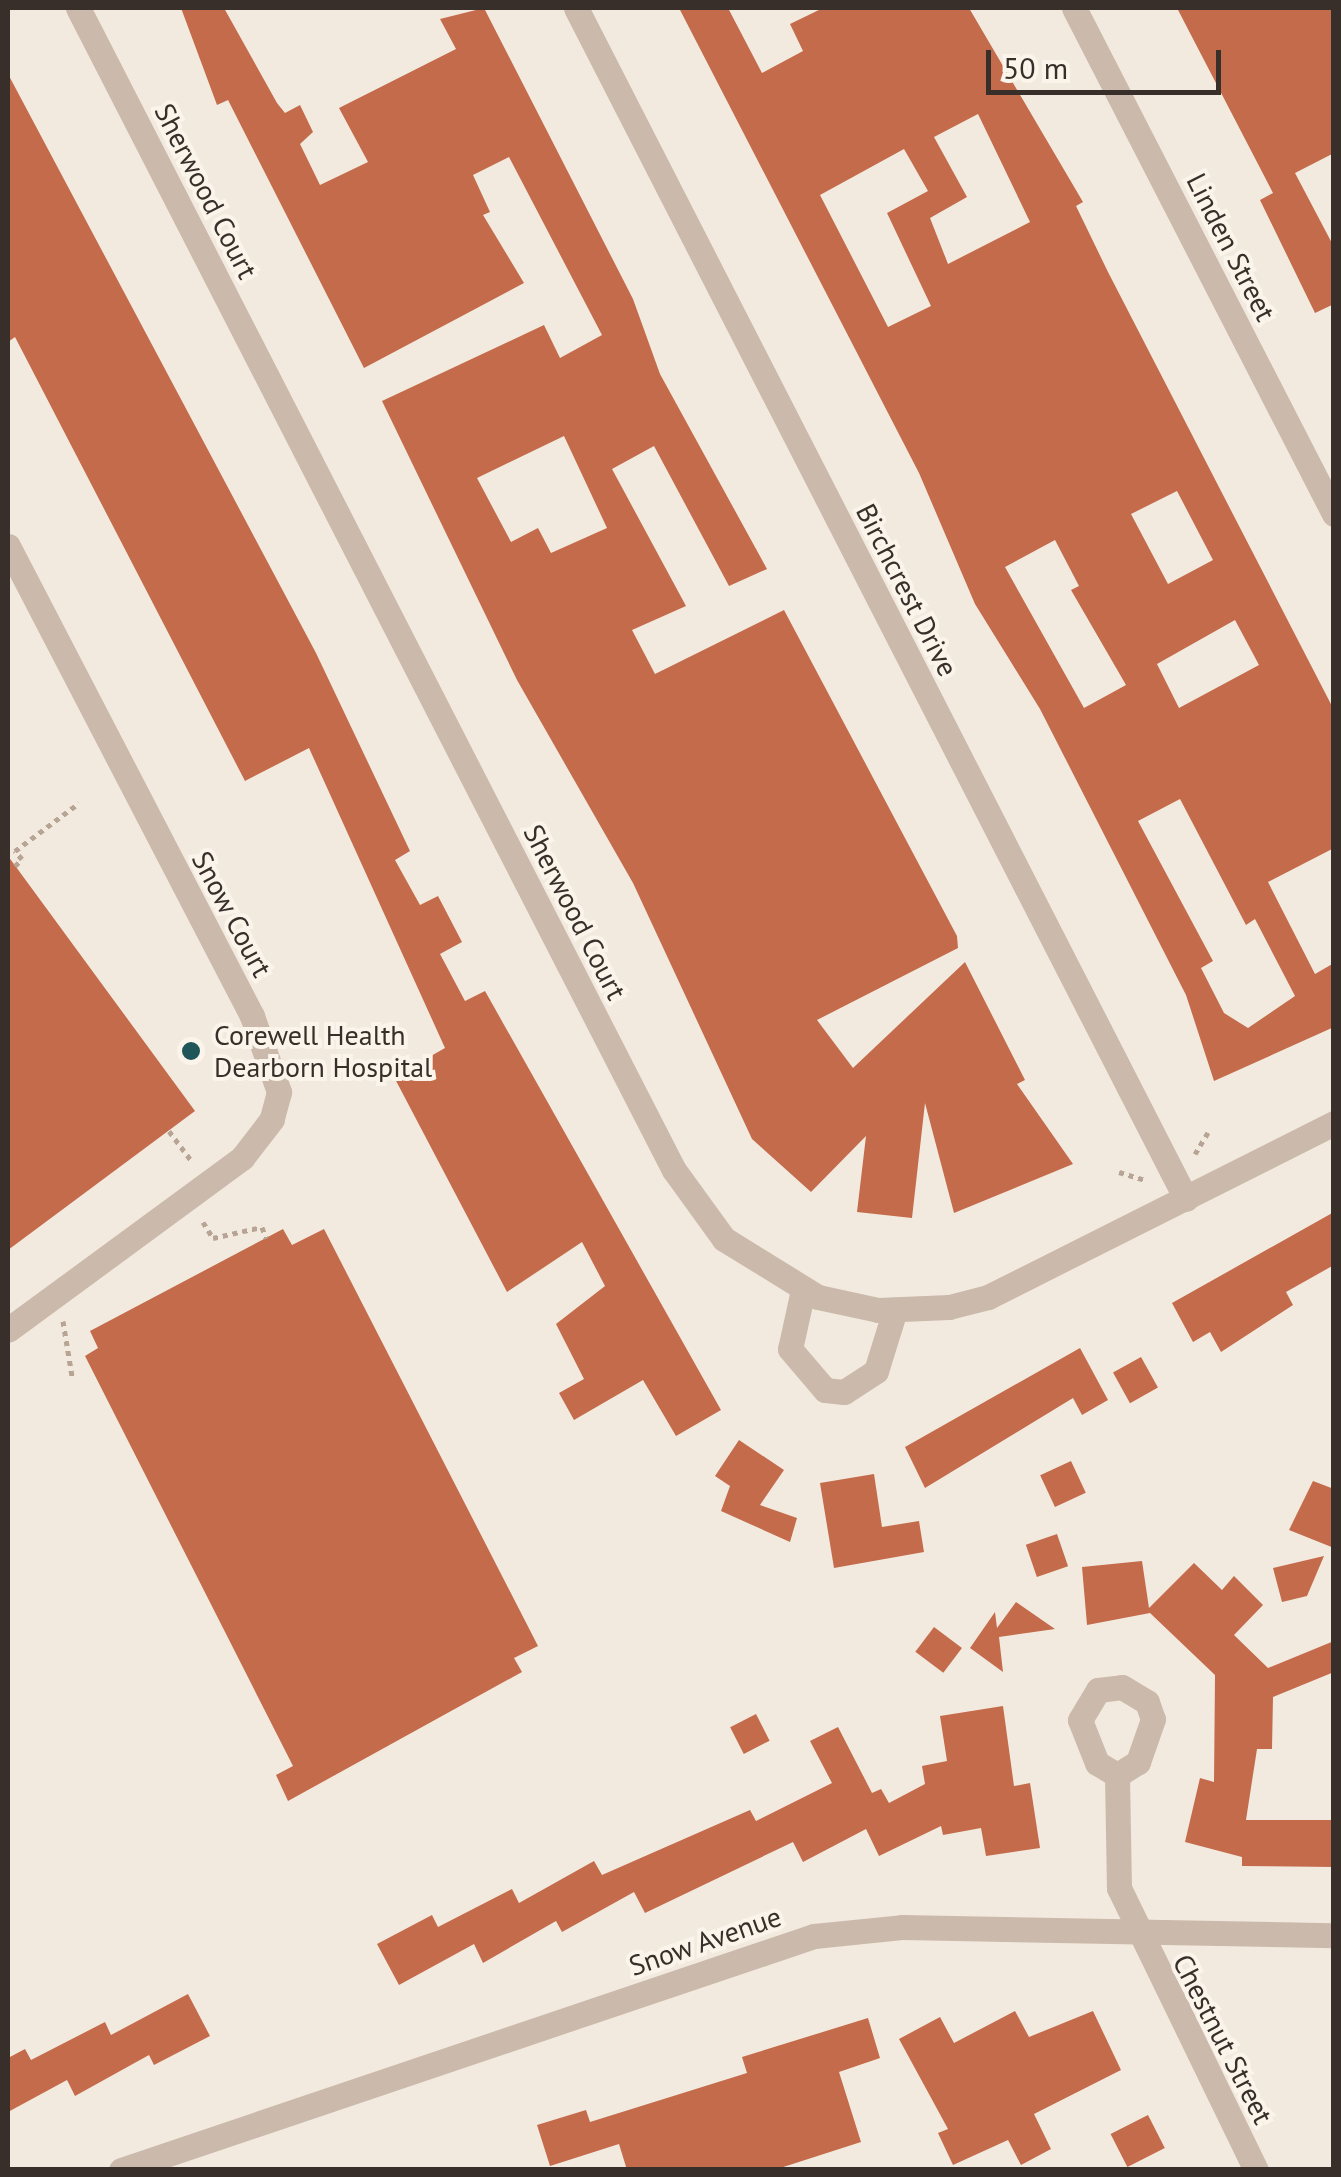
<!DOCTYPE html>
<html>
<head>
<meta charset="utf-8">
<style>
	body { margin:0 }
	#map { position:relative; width:1341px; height:2177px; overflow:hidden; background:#f3eadf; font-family:"PT Sans",sans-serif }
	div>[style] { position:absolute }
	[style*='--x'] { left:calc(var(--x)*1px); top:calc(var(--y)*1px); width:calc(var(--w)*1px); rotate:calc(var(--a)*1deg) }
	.building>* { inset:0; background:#c46b4b; transform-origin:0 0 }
	.path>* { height:5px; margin-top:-2.5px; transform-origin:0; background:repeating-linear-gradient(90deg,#b7a495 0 5px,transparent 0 10px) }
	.street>* { height:25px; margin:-12.5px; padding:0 12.5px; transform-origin:12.5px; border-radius:12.5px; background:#cbbaab }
	.dots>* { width:28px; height:28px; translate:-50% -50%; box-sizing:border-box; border:5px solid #faf4eb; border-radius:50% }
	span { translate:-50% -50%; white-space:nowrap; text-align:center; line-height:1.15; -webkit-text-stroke:8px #faf4eb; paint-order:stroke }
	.street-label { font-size:28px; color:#392f2a }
	.poi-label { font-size:28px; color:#392f2a }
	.left { translate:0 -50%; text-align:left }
	.frame { position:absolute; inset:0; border:10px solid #392f2a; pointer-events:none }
	.scale { position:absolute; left:986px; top:50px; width:235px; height:45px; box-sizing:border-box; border:5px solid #392f2a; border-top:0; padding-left:12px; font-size:30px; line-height:35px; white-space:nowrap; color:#392f2a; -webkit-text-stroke:8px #faf4eb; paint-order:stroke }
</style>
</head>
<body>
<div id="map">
	<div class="building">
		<i style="clip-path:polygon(evenodd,181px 8px,224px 8px,277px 103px,285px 113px,300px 105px,313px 132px,300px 144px,320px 185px,368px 162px,339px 108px,456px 49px,440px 19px,484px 8px,633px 299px,660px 374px,767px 569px,729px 586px,654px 446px,612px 469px,686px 606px,632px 630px,655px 674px,784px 610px,957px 936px,958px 948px,817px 1020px,853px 1068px,965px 962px,1025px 1080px,1017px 1084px,1073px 1164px,954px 1213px,925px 1103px,912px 1218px,857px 1212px,866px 1136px,811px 1192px,752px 1139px,633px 883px,517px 680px,382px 401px,544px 325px,560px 358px,602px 335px,509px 157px,473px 175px,490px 212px,483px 215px,524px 283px,364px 368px,228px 100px,217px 105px,181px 8px,564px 436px,607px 528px,551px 553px,538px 528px,511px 542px,477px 478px,564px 436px)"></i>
		<i style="clip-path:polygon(evenodd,679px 8px,728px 8px,762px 73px,803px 51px,790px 24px,823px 8px,969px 8px,1083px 202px,1076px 206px,1108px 272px,1334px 710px,1334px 848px,1268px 882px,1315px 974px,1334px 963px,1334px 1027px,1214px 1081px,1186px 995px,1040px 709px,975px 604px,919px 473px,679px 8px,978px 114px,1030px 222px,948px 264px,930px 218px,967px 197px,934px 137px,978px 114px,679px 8px,904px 149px,928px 191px,887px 213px,931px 306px,888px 327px,820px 195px,904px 149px,679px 8px,1177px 491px,1213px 560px,1168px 584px,1131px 514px,1177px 491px,679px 8px,1055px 540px,1079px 586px,1071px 590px,1126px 685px,1084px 708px,1005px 567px,1055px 540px,679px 8px,1235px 620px,1259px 665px,1179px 708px,1157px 664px,1235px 620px,679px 8px,1180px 799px,1246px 925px,1255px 919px,1295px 996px,1248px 1028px,1224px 1013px,1201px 968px,1213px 961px,1138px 821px,1180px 799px)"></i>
		<i style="clip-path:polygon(1177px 8px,1334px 8px,1334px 153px,1295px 173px,1334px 247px,1334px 304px,1315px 313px,1260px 200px,1273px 193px)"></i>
		<i style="clip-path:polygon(8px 74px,316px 653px,410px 851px,395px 860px,420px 905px,438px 896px,462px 942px,440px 954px,465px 1001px,485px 991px,721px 1410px,676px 1436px,643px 1380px,574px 1420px,559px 1393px,584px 1379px,556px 1324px,605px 1286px,582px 1242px,507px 1292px,394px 1077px,445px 1048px,309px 748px,245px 781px,15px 337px,8px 342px)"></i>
		<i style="clip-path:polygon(8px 856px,195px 1111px,8px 1250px)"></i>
		<i style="clip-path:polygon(1334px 1212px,1334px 1265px,1286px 1292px,1293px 1305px,1221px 1352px,1210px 1332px,1193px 1342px,1172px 1303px)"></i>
		<i style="clip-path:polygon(283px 1229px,292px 1245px,324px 1229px,538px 1646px,514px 1658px,522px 1672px,288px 1801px,276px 1775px,293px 1766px,85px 1356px,98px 1348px,90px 1331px)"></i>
		<i style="clip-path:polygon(1080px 1348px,1108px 1400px,1082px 1415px,1073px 1398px,925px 1488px,905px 1447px)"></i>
		<i style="left:1141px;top:1357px;width:35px;height:32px;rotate:61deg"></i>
		<i style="clip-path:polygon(739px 1440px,784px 1470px,760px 1505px,797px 1518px,790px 1542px,721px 1511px,730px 1486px,715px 1476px)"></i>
		<i style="left:1071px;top:1461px;width:35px;height:34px;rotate:65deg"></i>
		<i style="clip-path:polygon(874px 1474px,882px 1527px,919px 1521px,924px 1552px,834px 1568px,820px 1483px)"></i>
		<i style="clip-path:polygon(1313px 1481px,1334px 1489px,1334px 1548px,1289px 1530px)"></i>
		<i style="left:1057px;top:1534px;width:34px;height:33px;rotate:71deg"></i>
		<i style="clip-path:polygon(1324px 1556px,1307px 1596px,1282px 1602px,1273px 1568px)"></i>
		<i style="clip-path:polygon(1142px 1561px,1149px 1608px,1194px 1563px,1222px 1590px,1234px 1576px,1263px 1605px,1234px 1635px,1268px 1668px,1334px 1641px,1334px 1672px,1273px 1697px,1272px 1749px,1257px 1749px,1246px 1820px,1334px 1820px,1334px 1867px,1242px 1866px,1242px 1857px,1185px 1842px,1200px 1778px,1214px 1782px,1215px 1675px,1150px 1613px,1087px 1625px,1082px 1567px)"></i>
		<i style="clip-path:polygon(1016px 1602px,1055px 1629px,999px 1637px,1003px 1672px,970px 1648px,995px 1612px,997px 1628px)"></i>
		<i style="left:934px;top:1627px;width:35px;height:31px;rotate:37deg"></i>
		<i style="clip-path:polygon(1003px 1706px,1014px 1786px,1030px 1783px,1040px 1848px,986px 1856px,981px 1828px,943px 1835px,941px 1826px,879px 1856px,866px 1829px,803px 1862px,793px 1842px,645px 1913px,634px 1892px,562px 1932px,556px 1921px,483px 1963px,474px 1944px,399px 1985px,377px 1944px,432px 1915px,438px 1927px,512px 1889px,519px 1903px,594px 1861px,602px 1875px,750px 1810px,756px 1821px,832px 1783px,810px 1741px,838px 1727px,872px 1793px,881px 1789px,889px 1803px,925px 1784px,922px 1766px,947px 1761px,940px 1716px)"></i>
		<i style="left:756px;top:1714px;width:30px;height:29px;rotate:63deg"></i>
		<i style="clip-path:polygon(188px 1994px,210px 2036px,154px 2065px,149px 2055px,75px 2096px,67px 2080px,8px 2112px,8px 2058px,25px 2049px,31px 2060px,105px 2022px,111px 2035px)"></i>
		<i style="clip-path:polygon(1015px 2011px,1029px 2037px,1093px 2011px,1121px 2070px,1034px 2114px,1051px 2149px,1021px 2165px,1008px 2140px,953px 2165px,938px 2133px,948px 2129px,899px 2039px,940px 2017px,954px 2043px)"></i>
		<i style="clip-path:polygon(868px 2018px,880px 2058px,839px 2072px,861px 2142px,774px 2170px,627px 2170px,619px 2144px,550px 2166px,537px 2125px,586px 2110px,590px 2122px,747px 2073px,742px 2057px)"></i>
		<i style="left:1148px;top:2115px;width:37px;height:42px;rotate:63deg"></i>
	</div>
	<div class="path">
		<i style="--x:15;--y:866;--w:10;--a:-45"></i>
		<i style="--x:22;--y:859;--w:11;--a:-131"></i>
		<i style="--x:15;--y:851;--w:80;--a:-36.9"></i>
		<i style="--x:169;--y:1131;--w:36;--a:53"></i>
		<i style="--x:1195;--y:1154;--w:27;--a:-59"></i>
		<i style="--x:1119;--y:1172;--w:27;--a:17"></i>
		<i style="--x:203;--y:1222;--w:19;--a:58"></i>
		<i style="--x:213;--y:1238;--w:50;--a:-12.7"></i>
		<i style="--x:262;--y:1227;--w:12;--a:70"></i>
		<i style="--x:63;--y:1321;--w:56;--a:80.7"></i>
	</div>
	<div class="street">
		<i style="--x:78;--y:8;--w:1306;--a:62.85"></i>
		<i style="--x:674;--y:1170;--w:85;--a:54.1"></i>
		<i style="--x:724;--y:1239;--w:110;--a:31.7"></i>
		<i style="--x:818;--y:1297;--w:61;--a:12.2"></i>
		<i style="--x:878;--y:1310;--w:71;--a:-2.4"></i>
		<i style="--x:949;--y:1307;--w:40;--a:-14.4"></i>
		<i style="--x:988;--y:1297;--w:387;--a:-26.7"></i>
		<i style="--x:576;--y:8;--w:1338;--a:62.88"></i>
		<i style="--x:1074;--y:8;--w:569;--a:62.8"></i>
		<i style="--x:8;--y:546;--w:530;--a:62.56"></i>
		<i style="--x:252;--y:1016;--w:81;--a:70.4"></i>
		<i style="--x:279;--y:1092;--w:28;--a:105"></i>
		<i style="--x:272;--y:1119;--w:49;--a:127.6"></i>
		<i style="--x:242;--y:1158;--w:290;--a:143.7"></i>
		<i style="--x:803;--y:1290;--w:60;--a:102.4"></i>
		<i style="--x:790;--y:1349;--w:54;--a:49.5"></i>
		<i style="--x:825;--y:1390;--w:19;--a:6"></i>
		<i style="--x:844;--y:1392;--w:38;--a:-33"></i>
		<i style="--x:876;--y:1371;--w:64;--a:-72.7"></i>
		<i style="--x:1122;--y:1687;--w:29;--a:31"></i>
		<i style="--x:1147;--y:1702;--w:18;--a:71"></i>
		<i style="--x:1153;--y:1719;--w:46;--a:109.2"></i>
		<i style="--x:1138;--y:1762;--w:25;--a:148"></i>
		<i style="--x:1117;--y:1775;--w:23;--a:-149"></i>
		<i style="--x:1097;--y:1763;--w:46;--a:-111.6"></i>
		<i style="--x:1080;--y:1720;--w:35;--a:-59"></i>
		<i style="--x:1098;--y:1690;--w:24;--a:-7"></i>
		<i style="--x:1117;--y:1775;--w:113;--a:89"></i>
		<i style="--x:1119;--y:1888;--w:314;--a:64.1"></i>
		<i style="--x:121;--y:2170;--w:731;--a:-18.66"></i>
		<i style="--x:814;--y:1936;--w:88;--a:-5.8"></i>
		<i style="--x:902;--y:1927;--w:432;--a:1.1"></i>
	</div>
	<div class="dots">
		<i style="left:191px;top:1051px;background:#20555a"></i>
	</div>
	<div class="street-label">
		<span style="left:206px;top:191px;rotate:63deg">Sherwood Court</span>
		<span style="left:1231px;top:247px;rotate:63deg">Linden Street</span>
		<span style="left:907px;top:590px;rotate:63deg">Birchcrest Drive</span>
		<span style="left:575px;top:912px;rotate:63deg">Sherwood Court</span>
		<span style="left:232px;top:914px;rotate:62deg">Snow Court</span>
		<span style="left:705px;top:1941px;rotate:-19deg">Snow Avenue</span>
		<span style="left:1223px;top:2039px;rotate:63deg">Chestnut Street</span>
	</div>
	<div class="poi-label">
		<span class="left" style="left:214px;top:1051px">Corewell Health<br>Dearborn Hospital</span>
	</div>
	<div class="frame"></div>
	<div class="scale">50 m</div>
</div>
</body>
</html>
